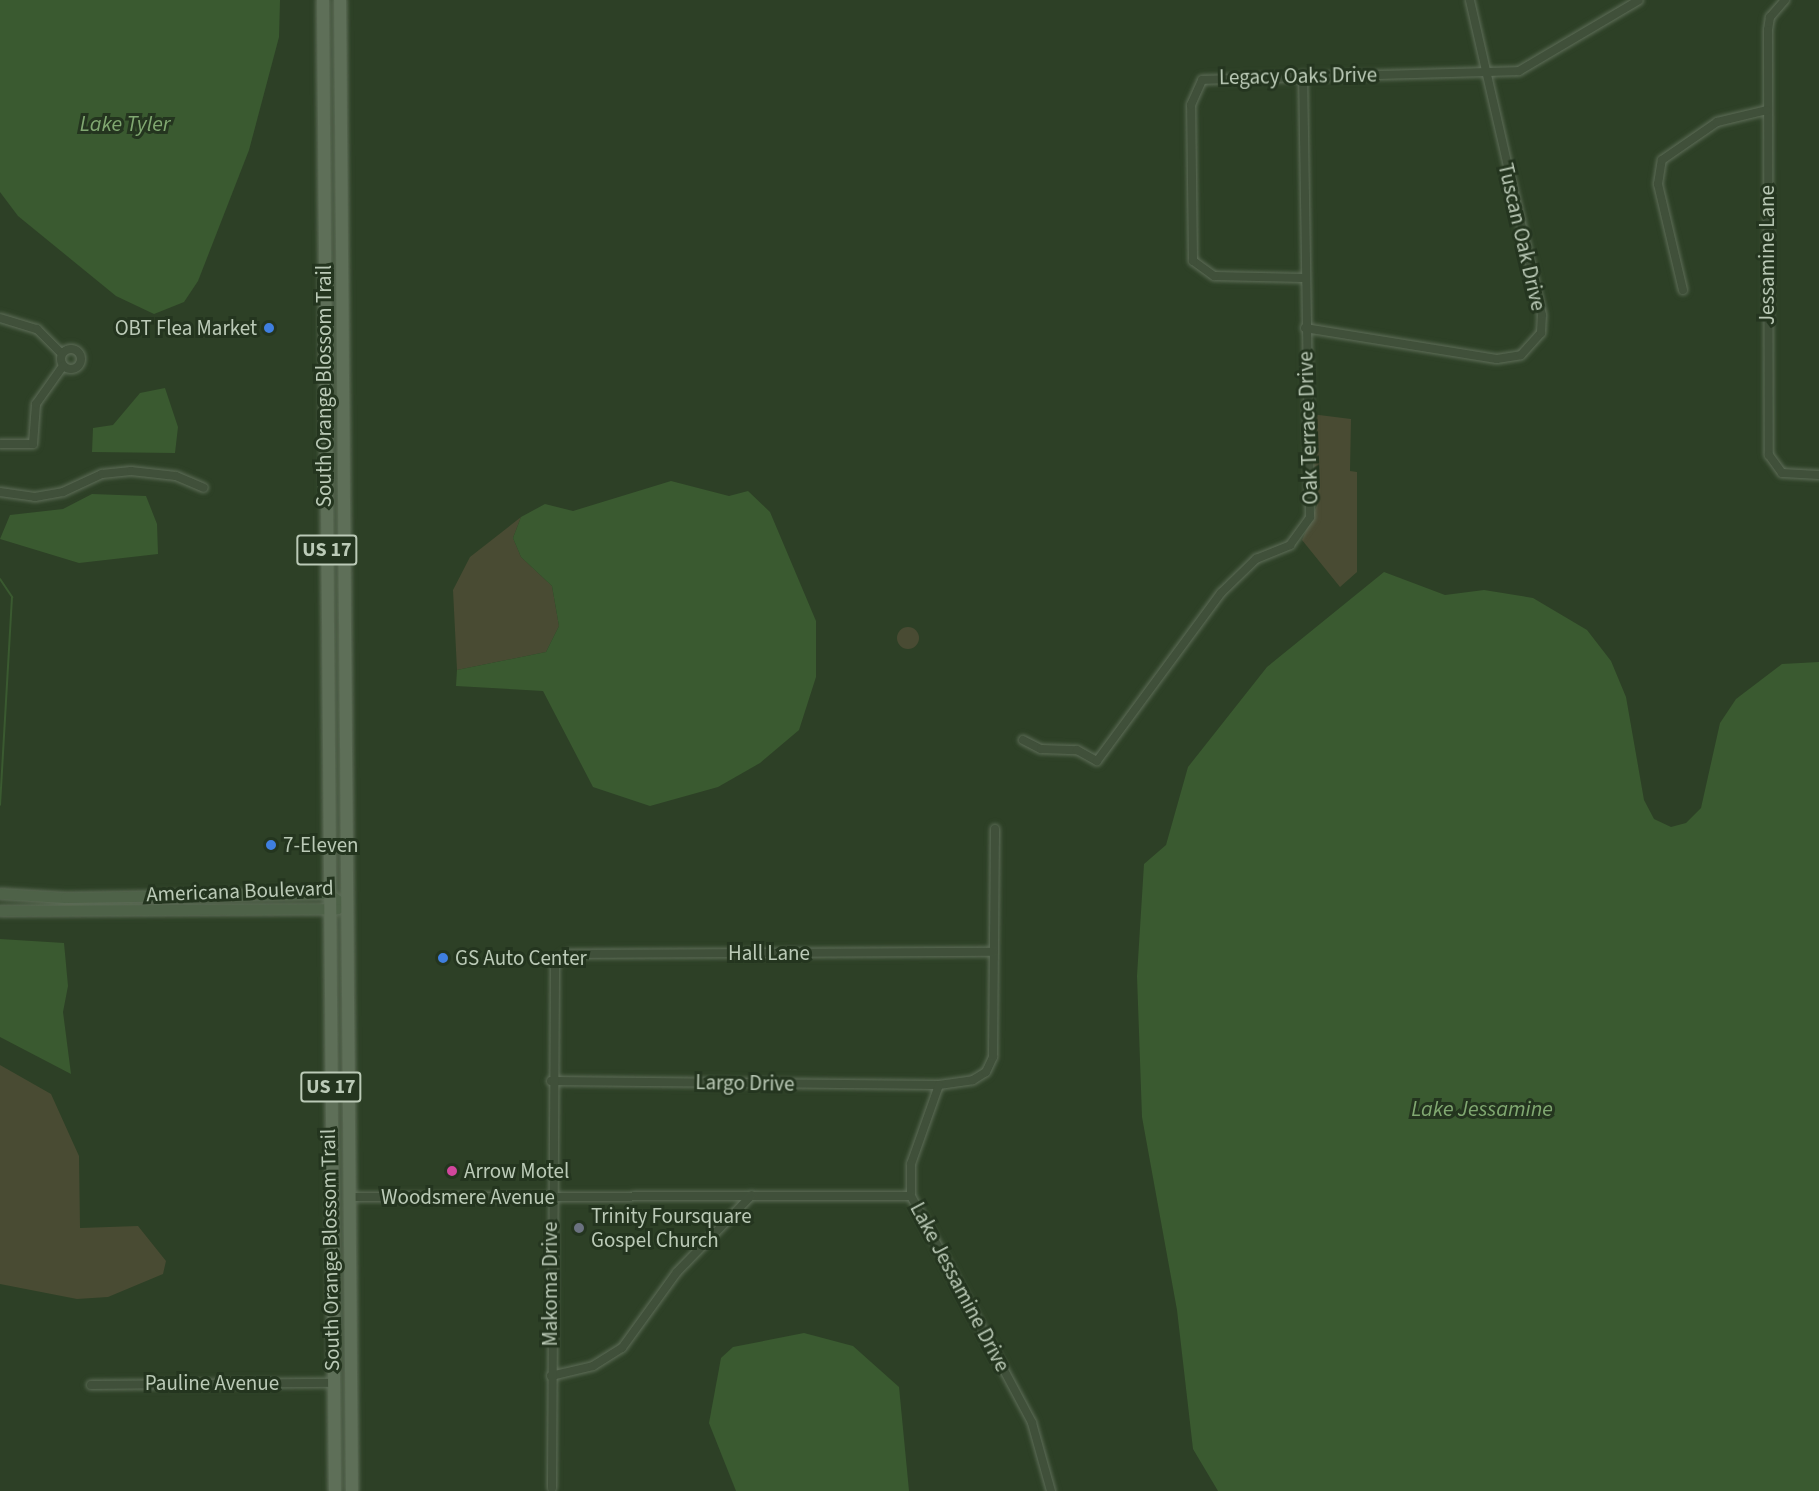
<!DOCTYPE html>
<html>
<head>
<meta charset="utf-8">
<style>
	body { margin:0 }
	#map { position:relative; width:1819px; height:1491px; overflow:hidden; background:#2d4026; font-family:"Source Sans 3",sans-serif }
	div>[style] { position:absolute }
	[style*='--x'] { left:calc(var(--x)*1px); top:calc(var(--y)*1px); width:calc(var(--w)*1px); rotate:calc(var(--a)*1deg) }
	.green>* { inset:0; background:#494b33 }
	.round { border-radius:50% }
	.water>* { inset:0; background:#3a5a30 }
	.stream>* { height:2px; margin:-1px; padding:0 1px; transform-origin:1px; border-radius:1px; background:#3a5a30 }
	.roads { filter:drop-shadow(0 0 2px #5e6d58) drop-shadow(0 0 2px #5e6d58) }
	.street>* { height:8px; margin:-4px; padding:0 4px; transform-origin:4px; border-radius:4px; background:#40503a }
	.street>.ring { margin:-4px; padding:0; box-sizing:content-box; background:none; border:8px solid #40503a; border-radius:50% }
	.secondary>* { height:10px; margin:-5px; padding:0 5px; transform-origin:5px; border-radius:5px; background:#4e6248 }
	.primary>* { height:12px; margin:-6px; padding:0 6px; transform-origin:6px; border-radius:6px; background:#5e6f58 }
	.dots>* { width:16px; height:16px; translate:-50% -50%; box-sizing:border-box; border:3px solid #24351f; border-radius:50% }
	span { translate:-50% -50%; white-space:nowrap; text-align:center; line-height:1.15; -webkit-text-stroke:6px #24351f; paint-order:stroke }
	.shield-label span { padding:2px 4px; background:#24351f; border:2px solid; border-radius:4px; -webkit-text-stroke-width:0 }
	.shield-label { font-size:20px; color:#bbcab7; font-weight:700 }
	.street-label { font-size:21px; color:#bbcab7 }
	.poi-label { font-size:21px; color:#bbcab7 }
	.right { translate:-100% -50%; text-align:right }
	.left { translate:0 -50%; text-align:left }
	.water-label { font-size:22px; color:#80a871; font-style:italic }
</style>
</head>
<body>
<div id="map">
	<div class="green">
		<i style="clip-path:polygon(1311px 414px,1351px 419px,1350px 471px,1357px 472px,1357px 572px,1340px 587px,1302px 540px,1317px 505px)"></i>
		<i style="clip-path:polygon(521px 517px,513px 538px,521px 557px,552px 586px,559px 626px,546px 652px,457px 670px,453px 590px,470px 557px)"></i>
		<i class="round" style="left:897px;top:627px;width:22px;height:22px"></i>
		<i style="clip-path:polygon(0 1065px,51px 1094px,79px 1156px,80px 1228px,138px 1226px,166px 1261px,163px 1274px,108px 1297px,77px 1299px,0 1284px)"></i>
	</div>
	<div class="water">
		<i style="clip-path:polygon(0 0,280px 0,279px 37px,249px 150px,198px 281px,184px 302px,154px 314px,116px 296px,18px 216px,0 192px)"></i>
		<i style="clip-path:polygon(165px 388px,178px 427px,175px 453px,92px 452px,93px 428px,113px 425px,140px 393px)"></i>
		<i style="clip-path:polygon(671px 481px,729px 496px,748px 491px,770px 512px,816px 621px,816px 677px,799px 730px,760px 763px,718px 787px,650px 806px,593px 787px,543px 691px,456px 686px,457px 670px,546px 652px,559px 626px,552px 586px,521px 557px,513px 538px,521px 517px,545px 504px,573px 511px)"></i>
		<i style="clip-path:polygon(92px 494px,146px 496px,157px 524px,158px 554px,79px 563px,0 539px,10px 515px,63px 509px)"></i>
		<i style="clip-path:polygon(1384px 572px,1445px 595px,1484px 590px,1533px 598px,1587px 630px,1611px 661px,1626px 697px,1644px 800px,1654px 819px,1671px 827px,1686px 823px,1701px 808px,1720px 723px,1736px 699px,1782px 664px,1819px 662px,1819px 1491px,1218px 1491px,1193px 1449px,1177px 1310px,1142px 1117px,1137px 976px,1144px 864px,1166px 845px,1188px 767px,1267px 667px)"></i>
		<i style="clip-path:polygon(0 939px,64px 943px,68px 986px,63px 1012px,71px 1074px,0 1037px)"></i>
		<i style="clip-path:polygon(804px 1333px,853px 1346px,899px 1387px,909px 1491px,736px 1491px,709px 1423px,721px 1358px,733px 1347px)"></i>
	</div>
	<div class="stream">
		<i style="--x:0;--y:579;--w:22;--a:56"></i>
		<i style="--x:12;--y:597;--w:208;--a:93.3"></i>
	</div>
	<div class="roads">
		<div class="street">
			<i style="--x:1785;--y:0;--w:23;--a:131"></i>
			<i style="--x:1770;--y:17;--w:13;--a:99"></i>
			<i style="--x:1768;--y:30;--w:425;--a:89.9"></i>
			<i style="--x:1769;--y:455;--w:22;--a:54"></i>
			<i style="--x:1782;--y:473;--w:37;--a:3"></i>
			<i style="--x:1304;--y:278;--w:90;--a:-178.7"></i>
			<i style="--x:1214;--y:276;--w:26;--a:-144"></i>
			<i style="--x:1193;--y:261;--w:156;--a:-90.7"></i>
			<i style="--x:1191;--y:105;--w:27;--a:-66"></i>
			<i style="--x:1202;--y:80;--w:317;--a:-1.6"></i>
			<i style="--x:1519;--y:71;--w:139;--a:-30.6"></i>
			<i style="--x:1683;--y:290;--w:109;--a:-103.3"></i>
			<i style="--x:1658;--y:184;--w:24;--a:-81"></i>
			<i style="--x:1662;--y:160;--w:67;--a:-34.6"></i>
			<i style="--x:1717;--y:122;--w:51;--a:-13.5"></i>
			<i style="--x:0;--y:318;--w:39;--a:17"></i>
			<i style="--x:37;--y:329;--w:35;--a:45"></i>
			<i style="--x:1305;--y:328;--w:194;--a:9.2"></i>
			<i style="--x:1497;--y:359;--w:24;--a:-9"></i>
			<i style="--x:1521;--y:355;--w:30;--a:-48"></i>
			<i style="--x:1541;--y:333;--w:18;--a:-87"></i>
			<i style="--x:1542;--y:315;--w:323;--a:-102.9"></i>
			<i class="ring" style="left:61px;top:349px;width:12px;height:12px"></i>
			<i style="--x:0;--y:444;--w:33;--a:0"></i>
			<i style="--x:33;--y:444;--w:40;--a:-85.7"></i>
			<i style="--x:36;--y:404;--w:47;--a:-54.6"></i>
			<i style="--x:0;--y:492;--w:35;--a:8"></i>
			<i style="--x:35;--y:497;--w:28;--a:-10"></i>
			<i style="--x:63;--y:492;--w:43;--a:-24.8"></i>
			<i style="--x:102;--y:474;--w:29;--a:-6"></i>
			<i style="--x:131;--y:471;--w:45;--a:6.3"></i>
			<i style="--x:176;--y:476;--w:30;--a:23"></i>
			<i style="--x:1023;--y:740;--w:20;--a:27"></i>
			<i style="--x:1041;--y:749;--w:36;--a:2"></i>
			<i style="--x:1077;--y:750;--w:23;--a:29"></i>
			<i style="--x:1097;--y:761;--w:209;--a:-53.6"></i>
			<i style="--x:1221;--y:593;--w:49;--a:-44.2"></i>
			<i style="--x:1256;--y:559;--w:37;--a:-22"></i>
			<i style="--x:1290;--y:545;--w:34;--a:-54"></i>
			<i style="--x:1310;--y:517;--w:442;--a:-90.9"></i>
			<i style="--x:551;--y:1081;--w:388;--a:0.6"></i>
			<i style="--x:939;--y:1085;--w:34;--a:-8"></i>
			<i style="--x:973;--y:1080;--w:15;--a:-32"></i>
			<i style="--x:986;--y:1072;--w:17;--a:-65"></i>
			<i style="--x:993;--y:1057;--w:228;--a:-89.5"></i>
			<i style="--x:939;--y:1085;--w:84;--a:109.5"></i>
			<i style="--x:911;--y:1164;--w:32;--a:90"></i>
			<i style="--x:911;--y:1196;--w:257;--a:61.9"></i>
			<i style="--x:1032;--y:1423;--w:71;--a:74.4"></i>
			<i style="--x:349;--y:1197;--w:562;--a:-0.1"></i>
			<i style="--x:551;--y:1376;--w:43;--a:-13.4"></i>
			<i style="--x:593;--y:1366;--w:34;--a:-32"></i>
			<i style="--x:622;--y:1348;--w:94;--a:-54.1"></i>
			<i style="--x:677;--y:1272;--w:107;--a:-45.8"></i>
			<i style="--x:91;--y:1385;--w:243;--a:-0.5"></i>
			<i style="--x:552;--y:1488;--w:524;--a:-89.67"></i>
			<i style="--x:555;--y:964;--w:17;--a:-36"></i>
			<i style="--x:569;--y:954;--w:425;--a:-0.3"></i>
		</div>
		<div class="secondary">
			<i style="--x:0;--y:894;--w:66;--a:3.5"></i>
			<i style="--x:66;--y:898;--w:263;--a:-0.9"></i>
			<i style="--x:329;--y:894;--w:22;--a:36"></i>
			<i style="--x:0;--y:911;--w:338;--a:-0.3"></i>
		</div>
		<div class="primary">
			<i style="--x:323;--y:0;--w:1491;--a:89.54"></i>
			<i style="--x:340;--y:0;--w:1491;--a:89.54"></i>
		</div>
	</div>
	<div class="dots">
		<i style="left:269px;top:328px;background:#3f7fe0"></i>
		<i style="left:271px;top:845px;background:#3f7fe0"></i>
		<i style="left:443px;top:958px;background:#3f7fe0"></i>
		<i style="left:452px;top:1171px;background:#d1479c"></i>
		<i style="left:579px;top:1228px;background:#6b7280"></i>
	</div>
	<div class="shield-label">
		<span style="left:327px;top:550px">US 17</span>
		<span style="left:331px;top:1087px">US 17</span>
	</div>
	<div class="street-label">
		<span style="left:1298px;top:76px;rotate:-1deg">Legacy Oaks Drive</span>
		<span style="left:1522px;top:237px;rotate:77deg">Tuscan Oak Drive</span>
		<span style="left:1767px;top:255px;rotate:-90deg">Jessamine Lane</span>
		<span style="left:324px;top:386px;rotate:-90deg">South Orange Blossom Trail</span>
		<span style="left:1308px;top:428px;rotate:-92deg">Oak Terrace Drive</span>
		<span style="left:240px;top:891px;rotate:-2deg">Americana Boulevard</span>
		<span style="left:769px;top:953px">Hall Lane</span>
		<span style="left:745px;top:1083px;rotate:1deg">Largo Drive</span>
		<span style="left:468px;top:1197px">Woodsmere Avenue</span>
		<span style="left:330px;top:1250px;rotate:-91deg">South Orange Blossom Trail</span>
		<span style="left:550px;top:1284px;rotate:-90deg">Makoma Drive</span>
		<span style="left:960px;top:1287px;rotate:62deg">Lake Jessamine Drive</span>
		<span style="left:212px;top:1383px">Pauline Avenue</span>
	</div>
	<div class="poi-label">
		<span class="right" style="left:257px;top:328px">OBT Flea Market</span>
		<span class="left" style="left:283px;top:845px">7-Eleven</span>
		<span class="left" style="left:455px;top:958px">GS Auto Center</span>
		<span class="left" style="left:464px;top:1171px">Arrow Motel</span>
		<span class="left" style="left:591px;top:1228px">Trinity Foursquare<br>Gospel Church</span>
	</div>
	<div class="water-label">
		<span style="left:125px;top:125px">Lake Tyler</span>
		<span style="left:1482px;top:1110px">Lake Jessamine</span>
	</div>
</div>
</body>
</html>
